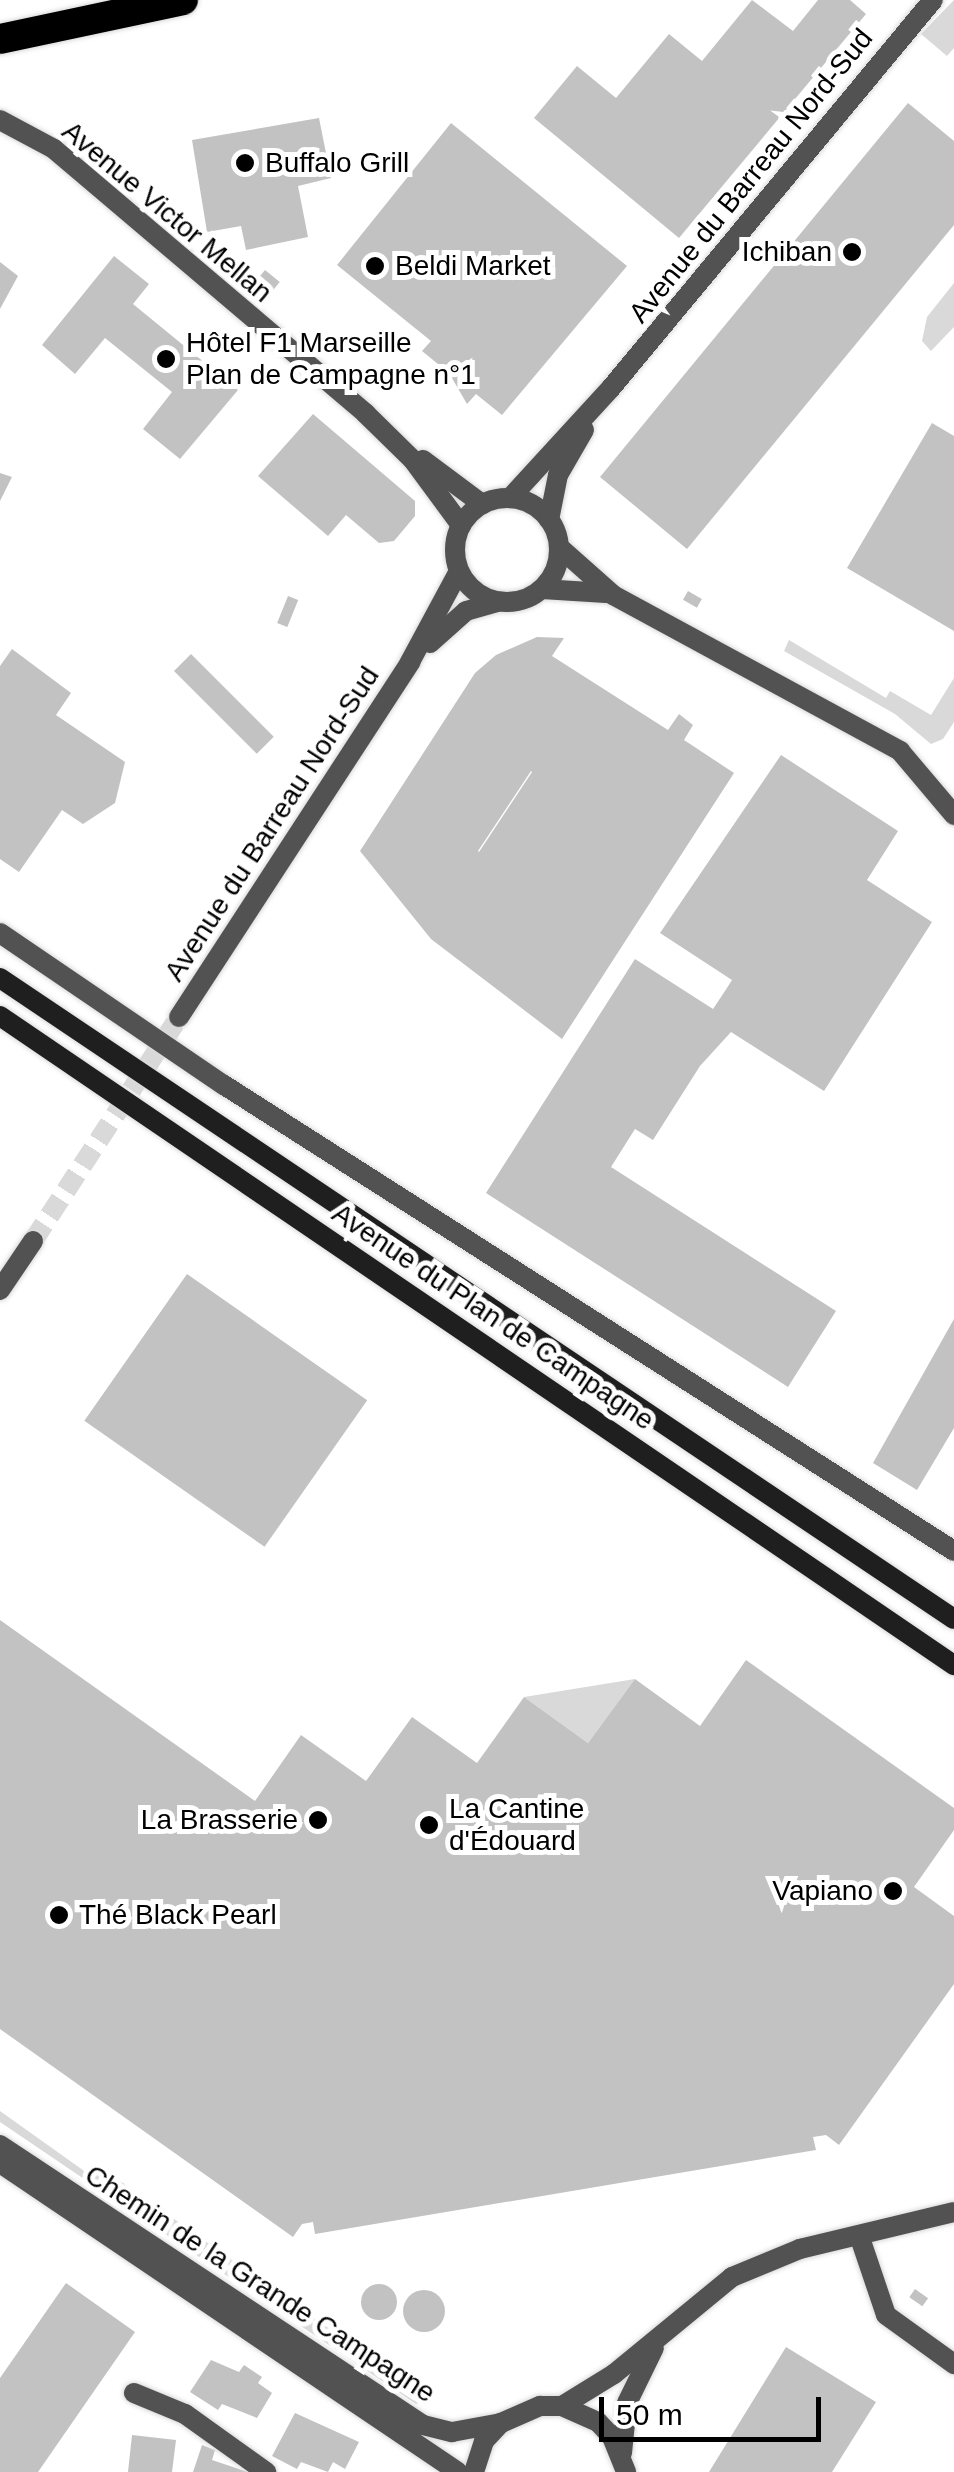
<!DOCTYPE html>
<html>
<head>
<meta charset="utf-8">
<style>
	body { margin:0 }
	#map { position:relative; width:954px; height:2472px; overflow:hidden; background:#fff; font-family:Helvetica,sans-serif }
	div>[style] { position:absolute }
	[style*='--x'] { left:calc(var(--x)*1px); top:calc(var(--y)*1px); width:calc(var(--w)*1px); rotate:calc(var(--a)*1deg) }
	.green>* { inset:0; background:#d9d9d9 }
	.building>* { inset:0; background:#c2c2c2; transform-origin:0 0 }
	.round { border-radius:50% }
	.minor-tunnel>* { height:20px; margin-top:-10px; transform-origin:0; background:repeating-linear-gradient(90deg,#d9d9d9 0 20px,transparent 0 30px) }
	.roads { filter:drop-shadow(0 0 2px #dbdbdb) drop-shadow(0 0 2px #dbdbdb) }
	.minor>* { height:20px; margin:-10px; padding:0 10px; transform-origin:10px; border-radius:10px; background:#525252 }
	.minor>.ring { margin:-10px; padding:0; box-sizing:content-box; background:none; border:20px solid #525252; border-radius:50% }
	.secondary>* { height:20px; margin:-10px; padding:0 10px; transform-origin:10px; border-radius:10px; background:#1f1f1f }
	.motorway>* { height:30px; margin:-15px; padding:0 15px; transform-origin:15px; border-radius:15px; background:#000 }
	.dots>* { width:28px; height:28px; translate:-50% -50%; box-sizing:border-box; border:5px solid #fff; border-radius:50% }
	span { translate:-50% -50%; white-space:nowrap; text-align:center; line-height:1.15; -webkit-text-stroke:10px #fff; paint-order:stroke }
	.poi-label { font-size:28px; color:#000 }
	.left { translate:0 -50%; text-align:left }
	.right { translate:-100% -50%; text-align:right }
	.street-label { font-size:28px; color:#000 }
	.scale { position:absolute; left:599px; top:2397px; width:222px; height:45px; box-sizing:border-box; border:5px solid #000; border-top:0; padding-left:12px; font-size:30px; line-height:35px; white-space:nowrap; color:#000; -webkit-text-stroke:8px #fff; paint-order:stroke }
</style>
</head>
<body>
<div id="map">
	<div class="green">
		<i style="clip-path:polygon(954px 0,954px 48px,947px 56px,921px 34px)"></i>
		<i style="clip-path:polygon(954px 283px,954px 327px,931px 351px,922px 341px,927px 317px)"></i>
		<i style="clip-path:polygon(789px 640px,886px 698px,890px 691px,931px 715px,954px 678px,954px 722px,943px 739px,931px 744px,895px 714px,784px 651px)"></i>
		<i style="clip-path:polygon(635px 1679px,588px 1743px,524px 1697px)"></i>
		<i style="clip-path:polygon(0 2111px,94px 2178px,102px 2168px,430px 2400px,416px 2404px,0 2122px)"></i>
	</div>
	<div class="building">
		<i style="clip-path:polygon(752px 0,793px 31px,818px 0,850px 0,866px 14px,679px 238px,534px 118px,577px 66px,616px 98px,669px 34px,702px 61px)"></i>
		<i style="clip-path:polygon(908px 103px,954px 141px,954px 225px,687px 549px,600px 477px)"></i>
		<i style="clip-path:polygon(319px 118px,331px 178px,298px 186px,308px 237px,246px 250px,241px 226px,207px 232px,192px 140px)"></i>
		<i style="clip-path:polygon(451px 123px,627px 266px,502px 415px,476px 394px,467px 404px,449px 373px,422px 351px,431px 341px,337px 265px)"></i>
		<i style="clip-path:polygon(114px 256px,149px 284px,133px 304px,238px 390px,180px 459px,143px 429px,172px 392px,105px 338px,75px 374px,42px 345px)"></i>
		<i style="clip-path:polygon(0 262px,18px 276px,0 309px)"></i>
		<i style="left:265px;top:270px;width:19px;height:12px;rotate:39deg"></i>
		<i style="clip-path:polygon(313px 414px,415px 501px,415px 516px,394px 541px,379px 543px,346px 515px,328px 536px,258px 476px)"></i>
		<i style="clip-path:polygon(932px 423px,954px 436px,954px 631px,847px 568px)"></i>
		<i style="clip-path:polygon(0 473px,12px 477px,0 501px)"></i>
		<i style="left:688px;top:591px;width:16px;height:10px;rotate:30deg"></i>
		<i style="left:288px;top:596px;width:11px;height:29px;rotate:22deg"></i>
		<i style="clip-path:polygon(evenodd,537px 637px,564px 638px,552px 656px,668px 730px,679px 714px,693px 725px,684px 740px,734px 773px,562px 1039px,431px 939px,360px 851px,475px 673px,496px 655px,537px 637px,531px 771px,532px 772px,479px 852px,478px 851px,531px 771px)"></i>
		<i style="clip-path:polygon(12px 649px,71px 693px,56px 715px,125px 762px,115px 803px,83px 824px,62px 810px,19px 872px,0 859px,0 666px)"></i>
		<i style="left:191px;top:654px;width:117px;height:24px;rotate:45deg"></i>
		<i style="clip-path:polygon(781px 755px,898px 831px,867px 880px,932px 922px,824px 1091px,731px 1032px,700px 1066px,653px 1140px,635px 1129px,611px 1167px,836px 1311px,788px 1387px,486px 1193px,635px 959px,713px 1009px,725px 991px,732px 980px,660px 933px)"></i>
		<i style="left:187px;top:1274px;width:220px;height:179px;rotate:35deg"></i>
		<i style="clip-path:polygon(954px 1319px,954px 1428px,917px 1490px,873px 1463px)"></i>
		<i style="clip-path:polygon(0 1620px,255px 1801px,301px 1735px,366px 1781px,412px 1717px,477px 1763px,524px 1697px,588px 1743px,635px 1679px,700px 1726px,746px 1660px,954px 1808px,954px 1830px,914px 1887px,954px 1916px,954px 1984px,839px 2145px,826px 2135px,813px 2137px,816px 2150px,315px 2234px,313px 2222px,302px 2224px,293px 2237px,0 2029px)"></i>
		<i style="clip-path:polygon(66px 2283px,135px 2332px,38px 2472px,0 2472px,0 2378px)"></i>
		<i class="round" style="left:361px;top:2284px;width:36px;height:36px"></i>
		<i style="left:915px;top:2289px;width:16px;height:10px;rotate:35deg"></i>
		<i class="round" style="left:403px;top:2290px;width:42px;height:42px"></i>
		<i style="clip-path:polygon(786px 2347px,876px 2402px,832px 2472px,709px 2472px)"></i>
		<i style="clip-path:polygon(211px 2360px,239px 2372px,244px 2365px,262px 2377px,258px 2383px,272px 2393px,257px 2418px,222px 2404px,218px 2410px,190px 2392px)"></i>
		<i style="clip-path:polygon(295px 2413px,359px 2442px,345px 2469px,333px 2462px,328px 2472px,301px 2462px,297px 2469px,272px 2456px)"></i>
		<i style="clip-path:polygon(132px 2435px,176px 2440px,172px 2472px,128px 2472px)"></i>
		<i style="clip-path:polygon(202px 2445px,215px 2450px,212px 2460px,248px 2472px,193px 2472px)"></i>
	</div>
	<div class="minor-tunnel">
		<i style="--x:33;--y:1241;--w:267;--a:-56.9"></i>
	</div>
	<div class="roads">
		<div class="minor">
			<i style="--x:0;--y:120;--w:61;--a:28.2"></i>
			<i style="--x:54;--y:149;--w:408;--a:40.3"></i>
			<i style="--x:365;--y:413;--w:67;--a:44.4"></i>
			<i style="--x:413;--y:460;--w:81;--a:53.6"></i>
			<i style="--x:423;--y:460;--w:74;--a:36.7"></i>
			<i style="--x:511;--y:497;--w:148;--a:-47.5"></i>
			<i style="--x:611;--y:388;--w:504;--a:-50.31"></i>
			<i class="ring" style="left:455px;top:498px;width:84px;height:84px"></i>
			<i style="--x:549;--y:520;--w:46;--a:-78.7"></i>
			<i style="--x:558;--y:475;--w:52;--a:-60"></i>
			<i style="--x:559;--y:547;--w:72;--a:41.6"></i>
			<i style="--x:613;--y:595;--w:327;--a:28.5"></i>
			<i style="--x:900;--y:751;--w:84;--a:49.8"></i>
			<i style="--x:542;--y:589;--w:64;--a:3.6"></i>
			<i style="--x:430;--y:643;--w:48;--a:-41.6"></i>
			<i style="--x:466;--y:611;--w:32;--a:-16"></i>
			<i style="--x:0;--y:933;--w:271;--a:34.2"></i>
			<i style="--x:224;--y:1085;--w:866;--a:32.55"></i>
			<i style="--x:179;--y:1017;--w:424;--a:-56.9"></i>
			<i style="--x:410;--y:662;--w:103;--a:-61.7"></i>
			<i style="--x:0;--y:1290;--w:59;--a:-56"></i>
			<i style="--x:0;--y:2145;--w:507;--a:33.5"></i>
			<i style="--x:423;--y:2425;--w:30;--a:14"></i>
			<i style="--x:452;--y:2432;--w:50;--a:-10.4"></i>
			<i style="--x:0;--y:2163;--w:552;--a:34.01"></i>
			<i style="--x:860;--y:2238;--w:81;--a:71.3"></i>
			<i style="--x:886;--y:2315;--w:84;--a:35.8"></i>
			<i style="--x:134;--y:2393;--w:55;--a:22.4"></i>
			<i style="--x:185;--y:2414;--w:100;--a:35.6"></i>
			<i style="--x:562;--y:2406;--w:61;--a:-31.6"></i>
			<i style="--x:614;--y:2374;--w:153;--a:-39.4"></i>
			<i style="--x:732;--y:2277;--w:74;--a:-22.4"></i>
			<i style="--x:800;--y:2249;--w:158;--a:-13.5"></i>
			<i style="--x:622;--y:2453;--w:50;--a:-84.3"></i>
			<i style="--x:627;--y:2403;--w:61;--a:-63.9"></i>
			<i style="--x:474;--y:2472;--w:33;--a:-72"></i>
			<i style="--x:484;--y:2441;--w:25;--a:-47"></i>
			<i style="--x:501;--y:2423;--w:43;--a:-23.6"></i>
			<i style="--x:540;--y:2406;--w:22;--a:0"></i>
			<i style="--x:562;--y:2406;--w:39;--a:24"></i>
			<i style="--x:598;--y:2422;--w:21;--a:47"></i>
			<i style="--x:612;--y:2437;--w:38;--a:68"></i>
		</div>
		<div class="secondary">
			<i style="--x:0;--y:978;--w:1149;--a:33.9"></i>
			<i style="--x:0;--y:1016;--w:1154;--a:34.23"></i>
		</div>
		<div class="motorway">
			<i style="--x:0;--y:39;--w:187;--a:-12"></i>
		</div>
	</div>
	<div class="dots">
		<i style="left:245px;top:163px;background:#000"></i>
		<i style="left:852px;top:252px;background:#000"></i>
		<i style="left:375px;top:266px;background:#000"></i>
		<i style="left:166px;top:359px;background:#000"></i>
		<i style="left:318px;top:1820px;background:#000"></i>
		<i style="left:429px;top:1825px;background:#000"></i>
		<i style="left:893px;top:1891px;background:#000"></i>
		<i style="left:59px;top:1915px;background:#000"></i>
	</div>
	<div class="poi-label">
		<span class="left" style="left:265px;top:163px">Buffalo Grill</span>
		<span class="right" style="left:832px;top:252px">Ichiban</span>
		<span class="left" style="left:395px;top:266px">Beldi Market</span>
		<span class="left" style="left:186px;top:359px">Hôtel F1 Marseille<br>Plan de Campagne n°1</span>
		<span class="left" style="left:449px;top:1825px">La Cantine<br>d'Édouard</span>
		<span class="right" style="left:298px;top:1820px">La Brasserie</span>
		<span class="right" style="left:873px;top:1891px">Vapiano</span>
		<span class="left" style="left:79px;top:1915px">Thé Black Pearl</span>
	</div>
	<div class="street-label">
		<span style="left:751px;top:176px;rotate:-51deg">Avenue du Barreau Nord-Sud</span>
		<span style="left:167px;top:212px;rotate:40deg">Avenue Victor Mellan</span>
		<span style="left:272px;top:824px;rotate:-57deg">Avenue du Barreau Nord-Sud</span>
		<span style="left:493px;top:1317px;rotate:34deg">Avenue du Plan de Campagne</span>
		<span style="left:260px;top:2284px;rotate:33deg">Chemin de la Grande Campagne</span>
	</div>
	<div class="scale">50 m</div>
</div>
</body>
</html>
